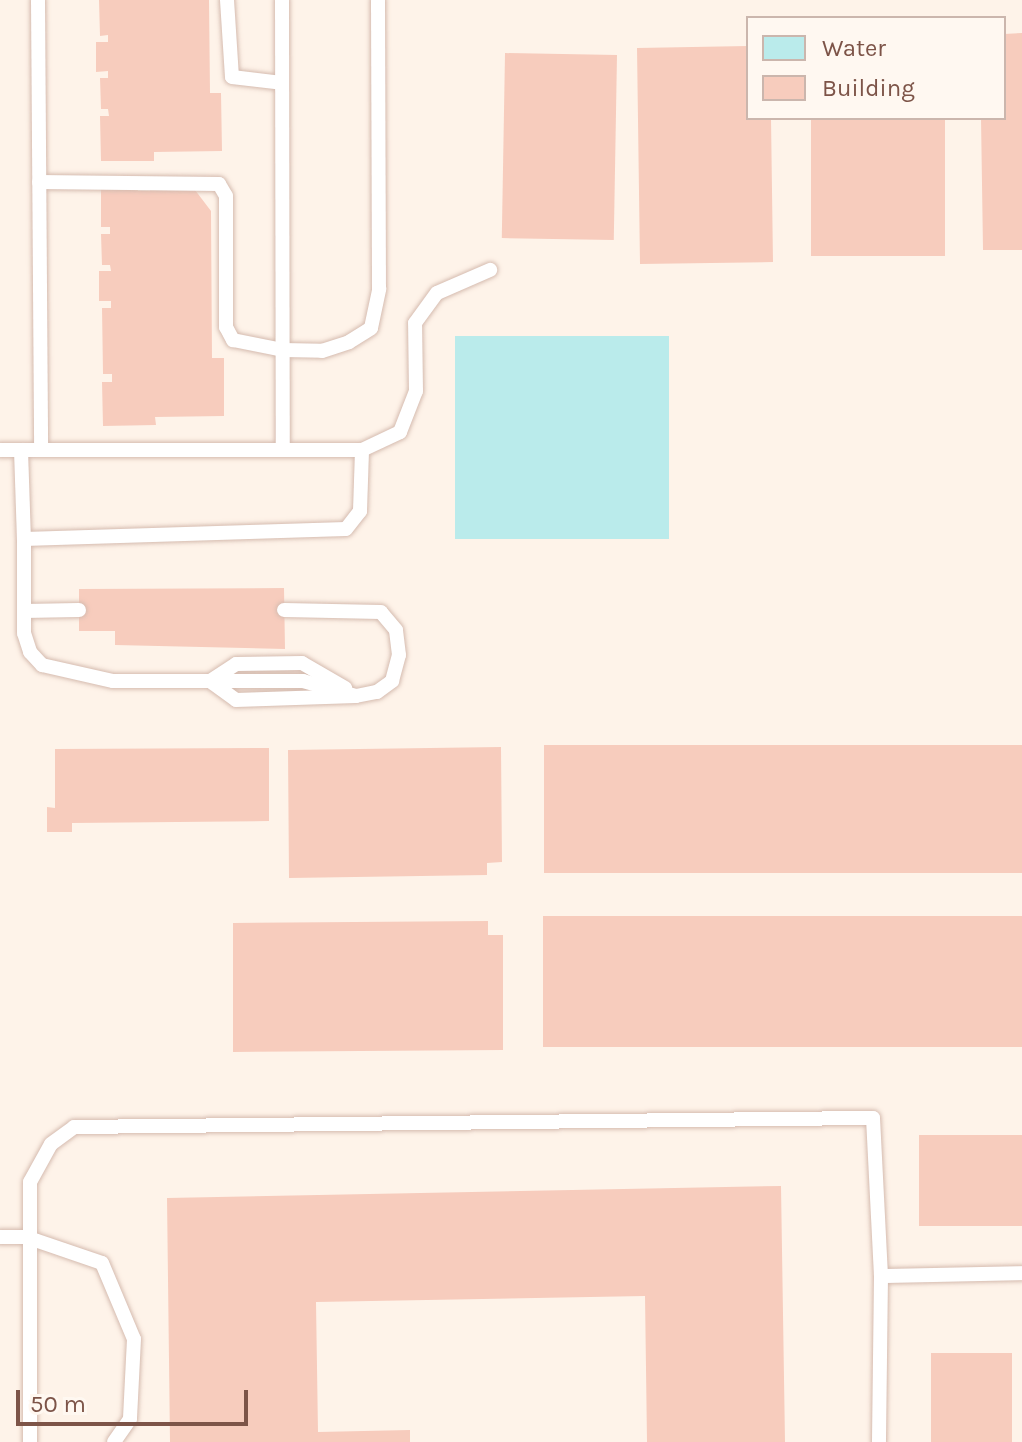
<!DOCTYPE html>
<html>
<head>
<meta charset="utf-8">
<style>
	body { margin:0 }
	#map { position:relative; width:1022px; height:1442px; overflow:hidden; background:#fef3e9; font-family:Karla,sans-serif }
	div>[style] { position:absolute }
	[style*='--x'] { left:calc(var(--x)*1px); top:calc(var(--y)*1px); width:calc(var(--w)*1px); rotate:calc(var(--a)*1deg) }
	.water>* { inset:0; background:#baebeb; transform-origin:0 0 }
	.building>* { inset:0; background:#f7ccbd; transform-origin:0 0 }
	.roads { filter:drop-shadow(0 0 2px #d5bbaf) drop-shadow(0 0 2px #d5bbaf) }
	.service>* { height:14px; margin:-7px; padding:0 7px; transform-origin:7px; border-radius:7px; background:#fff }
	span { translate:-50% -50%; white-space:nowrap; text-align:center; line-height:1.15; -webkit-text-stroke:7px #fff8f1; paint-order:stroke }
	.legend { position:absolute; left:746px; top:16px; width:260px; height:104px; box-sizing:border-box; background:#fff8f1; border:2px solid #cbb6ad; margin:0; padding:10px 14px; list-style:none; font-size:24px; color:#7d5448 }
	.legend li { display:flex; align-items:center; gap:16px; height:40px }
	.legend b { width:40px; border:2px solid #cbb6ad }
	.scale { position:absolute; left:16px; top:1390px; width:232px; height:36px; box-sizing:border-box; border:4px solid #7d5448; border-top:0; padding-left:10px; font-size:24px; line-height:28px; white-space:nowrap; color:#7d5448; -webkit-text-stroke:6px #fff8f1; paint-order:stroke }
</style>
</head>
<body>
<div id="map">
	<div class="water">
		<i style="left:669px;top:336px;width:203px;height:214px;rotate:90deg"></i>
	</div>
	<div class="building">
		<i style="clip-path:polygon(99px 0,209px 0,210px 93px,221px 93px,222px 151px,154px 152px,154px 161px,101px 161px,100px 116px,109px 116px,108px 109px,101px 109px,100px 78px,108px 78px,108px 71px,96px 72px,96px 42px,108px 42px,108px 35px,100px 36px)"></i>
		<i style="clip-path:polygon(1022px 33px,1022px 250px,983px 250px,981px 118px,1004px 118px,1004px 34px)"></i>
		<i style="clip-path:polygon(748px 46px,748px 118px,771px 118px,773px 262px,640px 264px,637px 48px)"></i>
		<i style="left:617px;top:55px;width:185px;height:112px;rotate:91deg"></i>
		<i style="left:811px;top:118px;width:134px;height:138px"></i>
		<i style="clip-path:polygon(149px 181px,195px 190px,211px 211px,212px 358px,224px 358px,224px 416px,155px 417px,156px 425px,103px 426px,102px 382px,112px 382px,112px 374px,103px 374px,102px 308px,111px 308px,111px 301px,99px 301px,99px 271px,111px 271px,110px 265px,102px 265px,101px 234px,110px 234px,110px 227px,101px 227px,101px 183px,138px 182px,138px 191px,150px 191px)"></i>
		<i style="clip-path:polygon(284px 588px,285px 649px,115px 645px,115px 631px,79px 631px,79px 589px)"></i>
		<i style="left:1022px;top:745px;width:128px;height:478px;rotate:90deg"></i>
		<i style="clip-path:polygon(501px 747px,502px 862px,487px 863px,487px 875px,289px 878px,288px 750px)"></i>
		<i style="clip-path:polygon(269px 748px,269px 821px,72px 823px,72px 832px,47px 832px,47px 807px,55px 808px,55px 749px)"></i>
		<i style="left:1022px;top:916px;width:131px;height:479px;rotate:90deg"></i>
		<i style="clip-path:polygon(488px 921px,488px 935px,503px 935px,503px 1050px,233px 1052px,233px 923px)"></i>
		<i style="left:919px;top:1135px;width:103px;height:91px"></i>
		<i style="clip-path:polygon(781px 1186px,785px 1442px,647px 1442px,645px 1296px,316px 1302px,318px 1432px,410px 1430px,410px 1442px,170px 1442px,167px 1198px)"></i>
		<i style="left:931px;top:1353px;width:81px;height:89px"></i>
	</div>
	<div class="roads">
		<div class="service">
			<i style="--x:38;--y:0;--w:450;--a:89.6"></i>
			<i style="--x:227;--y:0;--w:77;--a:86.3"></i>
			<i style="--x:232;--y:77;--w:50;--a:6.8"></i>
			<i style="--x:282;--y:0;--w:450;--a:89.9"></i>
			<i style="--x:39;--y:182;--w:180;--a:0.6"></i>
			<i style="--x:219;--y:184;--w:14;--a:60"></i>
			<i style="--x:226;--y:196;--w:131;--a:90"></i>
			<i style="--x:226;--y:327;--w:15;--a:62"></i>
			<i style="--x:233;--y:340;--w:51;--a:11.3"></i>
			<i style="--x:283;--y:350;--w:39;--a:1"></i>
			<i style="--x:322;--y:351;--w:28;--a:-18"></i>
			<i style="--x:349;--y:342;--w:26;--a:-32"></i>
			<i style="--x:371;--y:328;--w:40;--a:-78"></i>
			<i style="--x:379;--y:289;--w:289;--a:-90.2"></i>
			<i style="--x:0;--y:450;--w:362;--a:0"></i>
			<i style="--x:362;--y:450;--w:42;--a:-25.3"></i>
			<i style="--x:400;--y:432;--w:44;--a:-68.7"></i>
			<i style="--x:416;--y:391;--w:68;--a:-90.8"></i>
			<i style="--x:415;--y:323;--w:37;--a:-54"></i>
			<i style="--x:437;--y:293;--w:58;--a:-23.5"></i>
			<i style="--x:21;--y:450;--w:89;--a:88.1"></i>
			<i style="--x:24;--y:539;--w:322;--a:-1.8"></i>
			<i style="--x:346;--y:529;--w:23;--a:-52"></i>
			<i style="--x:360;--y:511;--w:61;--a:-88.1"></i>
			<i style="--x:24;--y:539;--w:94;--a:90"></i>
			<i style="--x:24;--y:633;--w:20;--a:72"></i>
			<i style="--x:30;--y:652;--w:18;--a:47"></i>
			<i style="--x:42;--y:665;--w:73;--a:12.7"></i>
			<i style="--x:113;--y:681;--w:190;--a:0"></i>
			<i style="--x:303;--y:681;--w:55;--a:15.8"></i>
			<i style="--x:24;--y:611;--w:55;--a:-1"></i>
			<i style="--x:210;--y:681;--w:32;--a:36"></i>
			<i style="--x:236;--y:700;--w:120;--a:-1.9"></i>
			<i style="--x:356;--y:696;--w:21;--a:-11"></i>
			<i style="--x:377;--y:692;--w:19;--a:-36"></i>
			<i style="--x:392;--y:681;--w:27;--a:-75"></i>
			<i style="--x:399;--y:655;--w:25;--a:-97"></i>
			<i style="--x:396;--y:630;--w:23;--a:-130"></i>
			<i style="--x:381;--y:612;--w:97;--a:-178.8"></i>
			<i style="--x:210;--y:681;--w:31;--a:-33"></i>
			<i style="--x:236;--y:664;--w:66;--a:-0.9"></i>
			<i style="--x:302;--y:663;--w:50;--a:30.2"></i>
			<i style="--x:0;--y:1237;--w:26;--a:0"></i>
			<i style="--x:26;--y:1237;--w:80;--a:18.9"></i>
			<i style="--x:102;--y:1263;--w:82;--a:67.2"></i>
			<i style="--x:134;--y:1339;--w:80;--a:92.9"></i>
			<i style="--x:130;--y:1419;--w:28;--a:125"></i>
			<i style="--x:881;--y:1276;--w:141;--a:-1.2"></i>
			<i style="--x:30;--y:1442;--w:260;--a:-90"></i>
			<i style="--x:30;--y:1182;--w:43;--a:-61.1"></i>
			<i style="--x:51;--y:1144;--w:29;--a:-36"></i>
			<i style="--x:74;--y:1127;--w:799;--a:-0.65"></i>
			<i style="--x:873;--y:1118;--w:158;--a:87.1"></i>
			<i style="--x:881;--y:1276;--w:166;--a:90.7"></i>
		</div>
	</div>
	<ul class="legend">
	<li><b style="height:22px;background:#baebeb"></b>Water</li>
	<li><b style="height:22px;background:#f7ccbd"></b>Building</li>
	</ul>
	<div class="scale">50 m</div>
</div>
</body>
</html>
